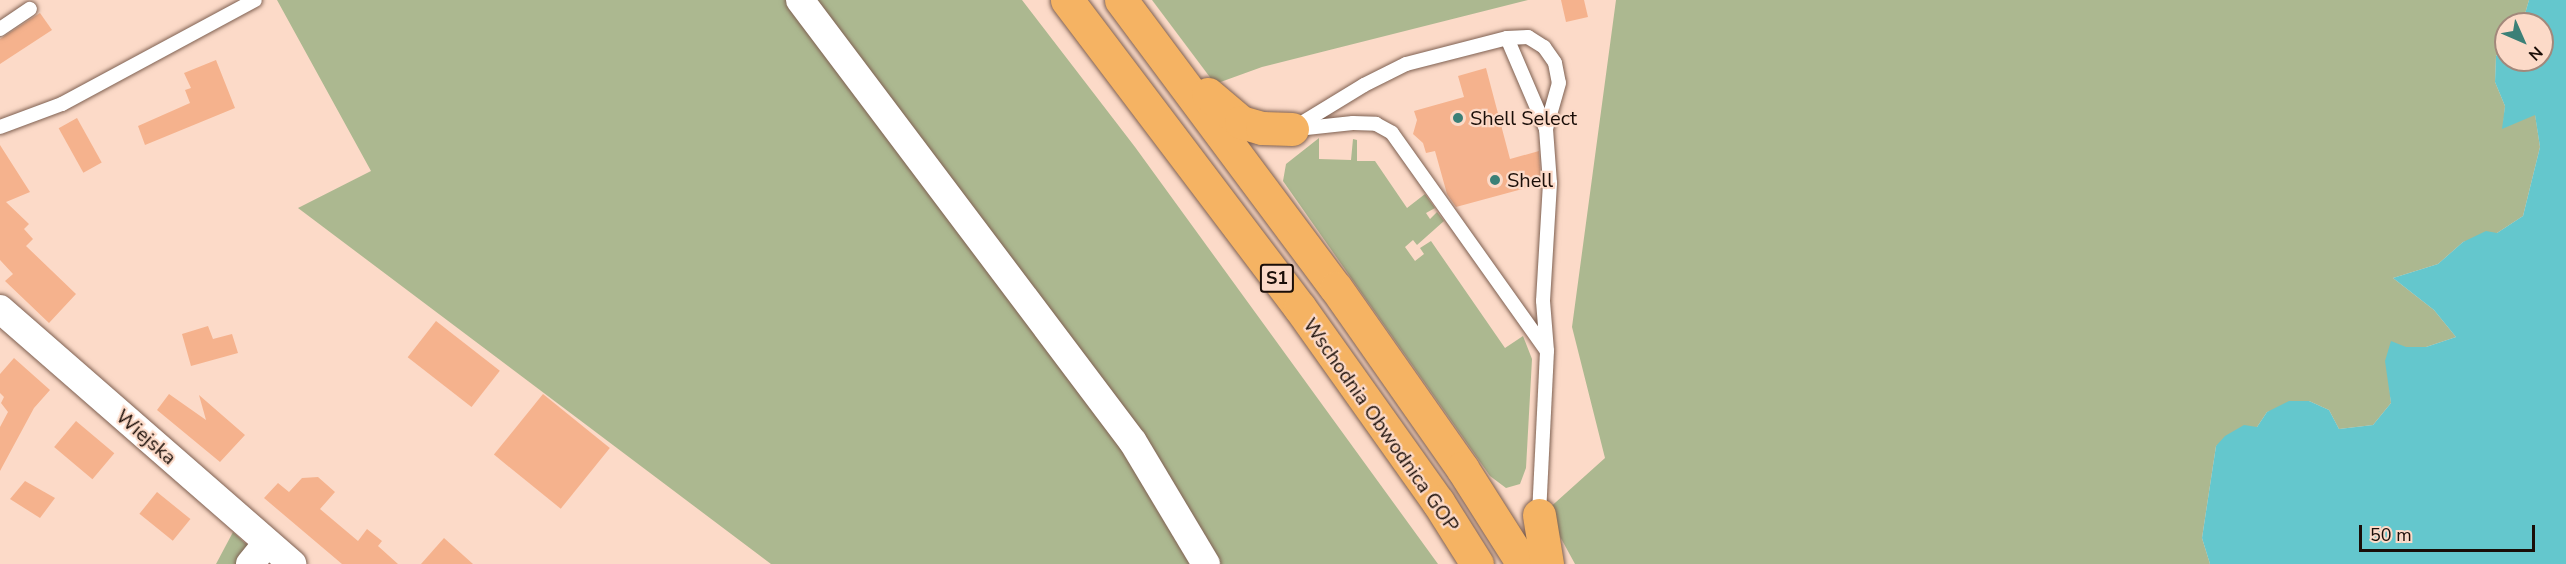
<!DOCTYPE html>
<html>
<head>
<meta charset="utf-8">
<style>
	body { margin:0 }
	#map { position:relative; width:2566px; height:564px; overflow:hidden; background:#fcdac8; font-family:"Nunito Sans",sans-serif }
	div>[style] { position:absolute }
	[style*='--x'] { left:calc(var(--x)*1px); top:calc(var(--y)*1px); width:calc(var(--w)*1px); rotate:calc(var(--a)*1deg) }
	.green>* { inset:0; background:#acb890 }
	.water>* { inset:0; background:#64c7cd }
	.building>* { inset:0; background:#f5b28d; transform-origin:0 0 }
	.roads { filter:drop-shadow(0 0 2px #7e6051) drop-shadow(0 0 2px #7e6051) }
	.service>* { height:14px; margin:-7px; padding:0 7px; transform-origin:7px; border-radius:7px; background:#fff }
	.minor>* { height:28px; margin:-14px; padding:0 14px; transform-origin:14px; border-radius:14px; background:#fff }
	.motorway>* { height:33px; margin:-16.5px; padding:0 16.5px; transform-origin:16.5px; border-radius:16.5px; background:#f5b363 }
	.dots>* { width:16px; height:16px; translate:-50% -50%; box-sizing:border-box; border:3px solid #fcdac8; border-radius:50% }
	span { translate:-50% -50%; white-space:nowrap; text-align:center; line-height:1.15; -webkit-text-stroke:4.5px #fcdac8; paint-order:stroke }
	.shield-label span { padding:2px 4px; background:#fcdac8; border:2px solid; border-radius:4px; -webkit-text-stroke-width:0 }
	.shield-label { font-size:18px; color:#1a0e08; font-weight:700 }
	.poi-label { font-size:20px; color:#1a0e08 }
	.left { translate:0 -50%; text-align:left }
	.street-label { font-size:20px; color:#1a0e08 }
	.north { position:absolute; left:2494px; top:12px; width:60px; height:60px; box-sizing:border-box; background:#fcdac8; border:2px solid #a2887b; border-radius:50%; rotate:135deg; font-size:16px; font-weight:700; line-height:24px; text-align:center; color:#1a0e08 }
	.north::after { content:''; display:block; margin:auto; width:21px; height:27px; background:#3b8077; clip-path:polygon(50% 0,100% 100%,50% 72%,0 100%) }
	.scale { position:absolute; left:2359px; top:525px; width:176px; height:27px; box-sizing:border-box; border:3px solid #1a0e08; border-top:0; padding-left:8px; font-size:18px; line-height:21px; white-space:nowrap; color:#1a0e08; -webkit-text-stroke:4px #fcdac8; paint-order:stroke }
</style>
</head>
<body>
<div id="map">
	<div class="green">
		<i style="clip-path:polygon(277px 0,1022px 0,1135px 147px,1438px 564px,771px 564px,298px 208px,371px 171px)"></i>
		<i style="clip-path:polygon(1152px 0,1528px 0,1262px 67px,1215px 84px)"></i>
		<i style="clip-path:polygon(1616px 0,2529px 0,2522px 24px,2506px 24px,2506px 43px,2496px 56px,2495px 82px,2505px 106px,2503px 128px,2535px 114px,2540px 147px,2523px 216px,2497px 233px,2463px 242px,2438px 264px,2393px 278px,2434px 310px,2456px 337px,2426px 347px,2406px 347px,2389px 383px,2391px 403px,2373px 425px,2339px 429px,2329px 410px,2309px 401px,2267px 412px,2257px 427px,2216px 446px,2202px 538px,2210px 564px,1575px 564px,1546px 511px,1605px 458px,1572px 327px)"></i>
		<i style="clip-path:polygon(1319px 138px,1319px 159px,1351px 160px,1353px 139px,1357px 140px,1357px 161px,1375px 161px,1407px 208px,1425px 194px,1435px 208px,1426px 213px,1430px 219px,1437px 212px,1444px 221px,1417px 245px,1413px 240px,1405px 247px,1415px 261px,1424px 254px,1420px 248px,1431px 241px,1505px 348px,1523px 336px,1532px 359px,1526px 468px,1520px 484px,1506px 488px,1490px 476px,1283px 181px,1286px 164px)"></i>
		<i style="clip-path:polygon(233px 532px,268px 564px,216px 564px)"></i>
	</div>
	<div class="water">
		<i style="clip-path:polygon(2529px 0,2566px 0,2566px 564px,2210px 564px,2202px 538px,2216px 446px,2225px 436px,2244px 425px,2257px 427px,2267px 412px,2289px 401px,2309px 401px,2329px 410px,2339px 429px,2373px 425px,2391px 403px,2385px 361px,2391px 341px,2406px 347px,2426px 347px,2456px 337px,2434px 310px,2393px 278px,2438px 264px,2463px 242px,2486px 231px,2497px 233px,2523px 216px,2540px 147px,2535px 115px,2502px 129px,2505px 106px,2495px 82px,2496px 56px,2506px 43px,2506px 60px,2542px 60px,2542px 24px,2522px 24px)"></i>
	</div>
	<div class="building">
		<i style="clip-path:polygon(1561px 0,1584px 0,1588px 17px,1566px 22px)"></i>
		<i style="clip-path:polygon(40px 13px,52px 30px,0 64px,0 39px)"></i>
		<i style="clip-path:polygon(216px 60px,235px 108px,145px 145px,138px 126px,190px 103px,185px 90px,191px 88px,184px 73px)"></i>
		<i style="clip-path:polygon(1486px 68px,1510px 159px,1539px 151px,1541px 184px,1456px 207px,1447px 194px,1435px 151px,1426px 153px,1423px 143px,1413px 134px,1417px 120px,1414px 111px,1464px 97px,1458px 76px)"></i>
		<i style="left:77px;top:118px;width:51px;height:21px;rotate:61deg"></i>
		<i style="clip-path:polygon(0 145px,30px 192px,6px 202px,29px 224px,24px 229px,33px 239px,26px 246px,76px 294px,49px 323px,5px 281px,13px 274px,0 260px)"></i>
		<i style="left:436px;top:321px;width:81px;height:46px;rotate:38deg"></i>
		<i style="clip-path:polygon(208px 326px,213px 339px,232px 334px,238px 353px,191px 366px,182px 334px)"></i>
		<i style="clip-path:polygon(14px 358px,50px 390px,34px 408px,0 471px,0 427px,8px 412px,1px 403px,4px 397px,0 393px,0 374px)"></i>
		<i style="clip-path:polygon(169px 394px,206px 420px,199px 395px,245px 435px,220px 462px,157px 410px)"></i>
		<i style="left:543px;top:394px;width:86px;height:78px;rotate:39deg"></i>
		<i style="left:76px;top:421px;width:50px;height:34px;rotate:40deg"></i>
		<i style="clip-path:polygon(318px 477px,335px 492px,320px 509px,358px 541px,367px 529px,382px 541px,378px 546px,398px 564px,342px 564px,264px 498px,278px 483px,289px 492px,302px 478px)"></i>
		<i style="clip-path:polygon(25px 481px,55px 498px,40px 518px,10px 499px)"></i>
		<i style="left:157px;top:492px;width:43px;height:28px;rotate:39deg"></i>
		<i style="clip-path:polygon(444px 538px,473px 564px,421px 564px)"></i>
	</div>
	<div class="roads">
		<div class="service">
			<i style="--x:0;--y:29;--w:36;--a:-34"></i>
			<i style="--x:1507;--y:38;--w:21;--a:-3"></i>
			<i style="--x:1528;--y:37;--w:19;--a:32"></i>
			<i style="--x:1544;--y:47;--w:19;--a:55"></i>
			<i style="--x:1555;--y:63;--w:20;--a:79"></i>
			<i style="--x:1559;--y:83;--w:48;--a:105.8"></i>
			<i style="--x:0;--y:127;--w:66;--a:-20.4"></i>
			<i style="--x:62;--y:104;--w:219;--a:-28.3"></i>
			<i style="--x:1292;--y:129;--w:84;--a:-31.4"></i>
			<i style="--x:1364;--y:85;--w:47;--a:-26.6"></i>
			<i style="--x:1406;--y:64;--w:104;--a:-14.4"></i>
			<i style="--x:1507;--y:38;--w:99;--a:66.8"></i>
			<i style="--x:1546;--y:129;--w:54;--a:85.8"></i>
			<i style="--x:1550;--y:183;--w:118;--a:93.4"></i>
			<i style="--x:1543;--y:301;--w:50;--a:85.4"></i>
			<i style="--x:1297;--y:129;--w:56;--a:-6.1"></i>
			<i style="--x:1353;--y:123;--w:23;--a:2"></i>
			<i style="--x:1376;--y:124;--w:18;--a:29"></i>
			<i style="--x:1392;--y:133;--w:267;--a:54.6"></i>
			<i style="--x:1547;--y:351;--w:164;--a:92.8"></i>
		</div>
		<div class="minor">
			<i style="--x:800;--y:0;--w:553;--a:53.01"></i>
			<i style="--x:1133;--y:442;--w:142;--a:59.1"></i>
			<i style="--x:0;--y:309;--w:388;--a:41.1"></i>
			<i style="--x:250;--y:564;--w:27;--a:-51"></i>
		</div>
		<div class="motorway">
			<i style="--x:1067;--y:0;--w:386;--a:52.9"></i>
			<i style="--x:1300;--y:308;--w:238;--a:54.6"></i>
			<i style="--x:1438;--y:502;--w:73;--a:57.8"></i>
			<i style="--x:1121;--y:0;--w:359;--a:53.3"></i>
			<i style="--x:1336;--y:288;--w:220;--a:55"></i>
			<i style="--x:1462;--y:468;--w:114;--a:57.6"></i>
			<i style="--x:1208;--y:94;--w:43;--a:40.3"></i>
			<i style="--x:1241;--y:122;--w:22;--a:16"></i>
			<i style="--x:1262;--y:128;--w:30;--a:2"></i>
			<i style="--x:1539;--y:515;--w:50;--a:80.7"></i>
		</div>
	</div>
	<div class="dots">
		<i style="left:1458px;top:118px;background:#3b8077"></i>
		<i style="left:1495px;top:180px;background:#3b8077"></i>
	</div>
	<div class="shield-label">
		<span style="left:1277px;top:278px">S1</span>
	</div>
	<div class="poi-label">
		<span class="left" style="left:1470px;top:118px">Shell Select</span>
		<span class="left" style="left:1507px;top:180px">Shell</span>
	</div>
	<div class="street-label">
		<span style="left:1381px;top:425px;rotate:55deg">Wschodnia Obwodnica GOP</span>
		<span style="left:146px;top:437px;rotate:41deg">Wiejska</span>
	</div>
	<div class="north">N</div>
	<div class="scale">50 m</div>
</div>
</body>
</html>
